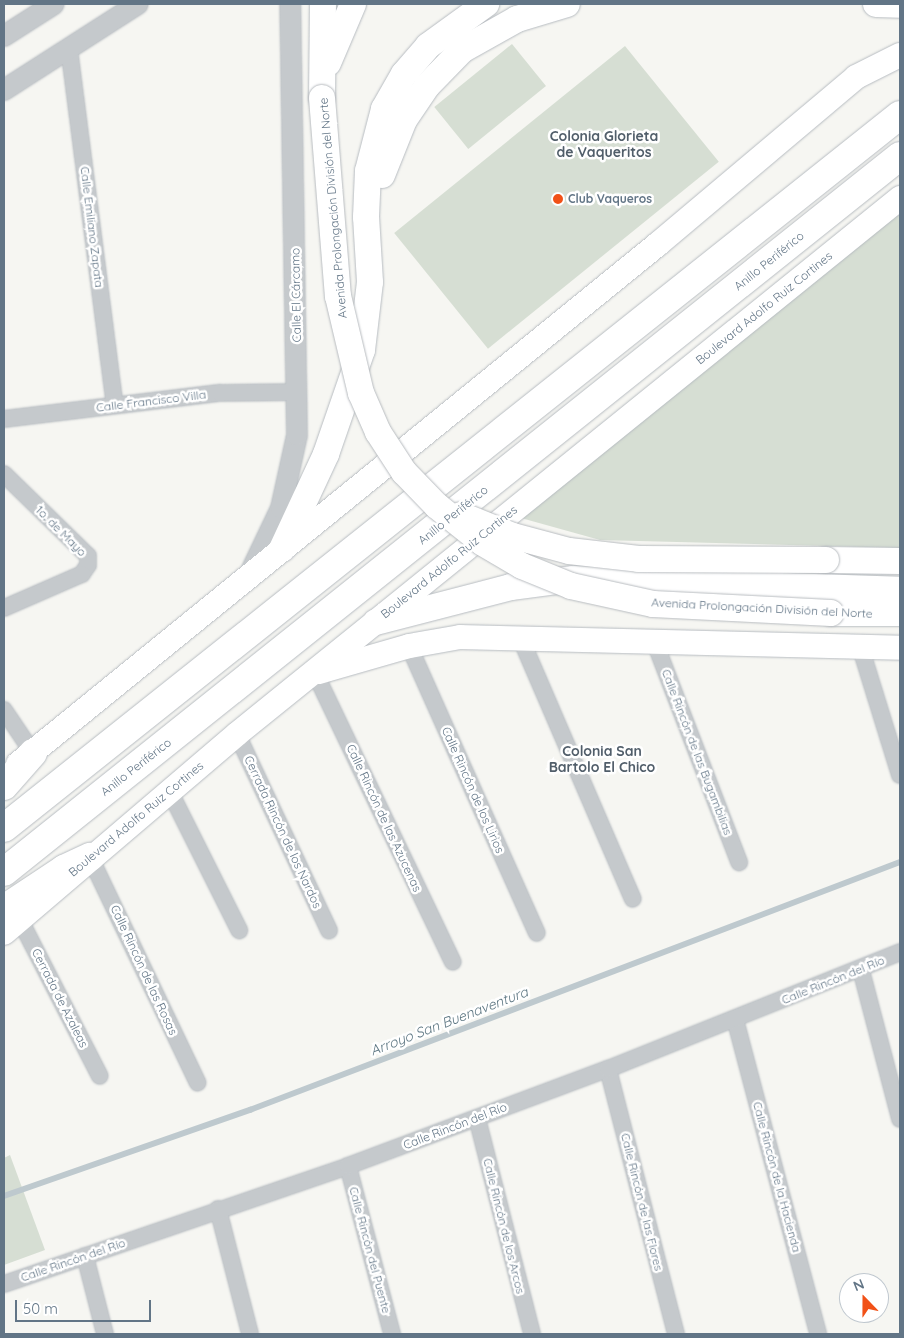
<!DOCTYPE html>
<html>
<head>
<meta charset="utf-8">
<style>
	body { margin:0 }
	#map { position:relative; width:904px; height:1338px; overflow:hidden; background:#f6f6f2; font-family:Quicksand,sans-serif }
	div>[style] { position:absolute }
	[style*='--x'] { left:calc(var(--x)*1px); top:calc(var(--y)*1px); width:calc(var(--w)*1px); rotate:calc(var(--a)*1deg) }
	.green>* { inset:0; background:#d6ded3; transform-origin:0 0 }
	.stream>* { height:5.5px; margin:-2.75px; padding:0 2.75px; transform-origin:2.75px; border-radius:2.75px; background:#bec9ce }
	.roads { filter:drop-shadow(0 0 1px #b7bcc1) drop-shadow(0 0 1px #b7bcc1) }
	.minor>* { height:16px; margin:-8px; padding:0 8px; transform-origin:8px; border-radius:8px; background:#c5c9cc }
	.tertiary>* { height:20px; margin:-10px; padding:0 10px; transform-origin:10px; border-radius:10px; background:#c5c9cc }
	.secondary>* { height:24px; margin:-12px; padding:0 12px; transform-origin:12px; border-radius:12px; background:#fff }
	.primary>* { height:26px; margin:-13px; padding:0 13px; transform-origin:13px; border-radius:13px; background:#fff }
	.motorway>* { height:28px; margin:-14px; padding:0 14px; transform-origin:14px; border-radius:14px; background:#fff }
	.bridges { filter:drop-shadow(0 0 1px #b8bcc0) drop-shadow(0 0 1px #b8bcc0) }
	.primary-bridge>* { height:26px; margin:-13px; padding:0 13px; transform-origin:13px; border-radius:13px; background:#fff }
	.dots>* { width:14px; height:14px; translate:-50% -50%; box-sizing:border-box; border:2px solid #fff; border-radius:50% }
	span { translate:-50% -50%; white-space:nowrap; text-align:center; line-height:1.15; -webkit-text-stroke:5px #fff; paint-order:stroke }
	.poi-label { font-size:12px; color:#627586; font-weight:700 }
	.left { translate:0 -50%; text-align:left }
	.street-label { font-size:12px; color:#627586 }
	.neighbourhood-label { font-size:14px; color:#515e6a; font-weight:700 }
	.water-label { font-size:14px; color:#5e7783; font-style:italic }
	.frame { position:absolute; inset:0; border:5px solid #627586; pointer-events:none }
	.north { position:absolute; left:839px; top:1273px; width:50px; height:50px; box-sizing:border-box; background:#fff; border:1px solid #c0c8cf; border-radius:50%; rotate:338deg; font-size:14px; font-weight:700; line-height:20px; text-align:center; color:#627586 }
	.north::after { content:''; display:block; margin:auto; width:18px; height:22px; background:#f15117; clip-path:polygon(50% 0,100% 100%,50% 72%,0 100%) }
	.scale { position:absolute; left:15px; top:1300px; width:136px; height:22px; box-sizing:border-box; border:2px solid #627586; border-top:0; padding-left:6px; font-size:15px; line-height:18px; white-space:nowrap; color:#627586; -webkit-text-stroke:4px #fff; paint-order:stroke }
</style>
</head>
<body>
<div id="map">
	<div class="green">
		<i style="left:512px;top:44px;width:54px;height:100px;rotate:51deg"></i>
		<i style="left:625px;top:46px;width:149px;height:297px;rotate:51deg"></i>
		<i style="clip-path:polygon(900px 212px,900px 548px,600px 540px,521px 518px)"></i>
		<i style="clip-path:polygon(10px 1155px,45px 1250px,4px 1265px,4px 1158px)"></i>
	</div>
	<div class="stream">
		<i style="--x:4;--y:1196;--w:261;--a:-19.3"></i>
		<i style="--x:250;--y:1110;--w:696;--a:-20.88"></i>
	</div>
	<div class="roads">
		<div class="minor">
			<i style="--x:69;--y:48;--w:360;--a:82.7"></i>
			<i style="--x:4;--y:419;--w:218;--a:-6.9"></i>
			<i style="--x:220;--y:393;--w:78;--a:-0.7"></i>
			<i style="--x:4;--y:474;--w:117;--a:44.3"></i>
			<i style="--x:88;--y:556;--w:9;--a:90"></i>
			<i style="--x:88;--y:565;--w:11;--a:124"></i>
			<i style="--x:82;--y:574;--w:85;--a:156.4"></i>
			<i style="--x:520;--y:637;--w:285;--a:66.7"></i>
			<i style="--x:655;--y:643;--w:235;--a:69"></i>
			<i style="--x:409;--y:646;--w:314;--a:66"></i>
			<i style="--x:860;--y:646;--w:135;--a:72.8"></i>
			<i style="--x:315;--y:673;--w:320;--a:64.5"></i>
			<i style="--x:4;--y:710;--w:52;--a:56"></i>
			<i style="--x:237;--y:734;--w:217;--a:64.9"></i>
			<i style="--x:169;--y:790;--w:157;--a:63.4"></i>
			<i style="--x:90;--y:857;--w:250;--a:64.5"></i>
			<i style="--x:20;--y:920;--w:175;--a:62.9"></i>
			<i style="--x:861;--y:970;--w:154;--a:75.3"></i>
			<i style="--x:735;--y:1019;--w:326;--a:75.2"></i>
			<i style="--x:608;--y:1069;--w:274;--a:75.6"></i>
			<i style="--x:477;--y:1118;--w:223;--a:75.7"></i>
			<i style="--x:348;--y:1166;--w:174;--a:75.3"></i>
			<i style="--x:218;--y:1209;--w:129;--a:75.6"></i>
			<i style="--x:85;--y:1256;--w:81;--a:75.6"></i>
			<i style="--x:4;--y:1284;--w:364;--a:-18.9"></i>
			<i style="--x:348;--y:1166;--w:278;--a:-20.5"></i>
			<i style="--x:608;--y:1069;--w:315;--a:-21.8"></i>
		</div>
		<div class="tertiary">
			<i style="--x:4;--y:36;--w:59;--a:-32.6"></i>
			<i style="--x:4;--y:90;--w:159;--a:-32.7"></i>
			<i style="--x:250;--y:573;--w:72;--a:-64.5"></i>
			<i style="--x:281;--y:508;--w:75;--a:-77.6"></i>
			<i style="--x:297;--y:435;--w:431;--a:-90.9"></i>
		</div>
		<div class="secondary">
			<i style="--x:319;--y:672;--w:94;--a:-16.1"></i>
			<i style="--x:409;--y:646;--w:52;--a:-10"></i>
			<i style="--x:460;--y:637;--w:440;--a:1.4"></i>
			<i style="--x:18;--y:764;--w:825;--a:-39.09"></i>
			<i style="--x:658;--y:244;--w:259;--a:-40.1"></i>
			<i style="--x:856;--y:77;--w:49;--a:-26.6"></i>
			<i style="--x:4;--y:933;--w:306;--a:-40.5"></i>
			<i style="--x:237;--y:734;--w:853;--a:-38.95"></i>
		</div>
		<div class="primary">
			<i style="--x:876;--y:4;--w:24;--a:2"></i>
			<i style="--x:328;--y:63;--w:64;--a:-67"></i>
			<i style="--x:322;--y:98;--w:94;--a:-89.4"></i>
			<i style="--x:382;--y:175;--w:59;--a:-68.2"></i>
			<i style="--x:404;--y:120;--w:41;--a:-55.9"></i>
			<i style="--x:427;--y:86;--w:50;--a:-45.8"></i>
			<i style="--x:462;--y:50;--w:63;--a:-29.4"></i>
			<i style="--x:517;--y:19;--w:52;--a:-16.7"></i>
			<i style="--x:282;--y:549;--w:105;--a:-65.1"></i>
			<i style="--x:326;--y:454;--w:110;--a:-70.9"></i>
			<i style="--x:362;--y:350;--w:68;--a:-83.3"></i>
			<i style="--x:370;--y:282;--w:65;--a:-93.5"></i>
			<i style="--x:366;--y:217;--w:46;--a:-87.5"></i>
			<i style="--x:368;--y:171;--w:64;--a:-75.5"></i>
			<i style="--x:384;--y:109;--w:40;--a:-60.3"></i>
			<i style="--x:404;--y:74;--w:37;--a:-49"></i>
			<i style="--x:428;--y:46;--w:72;--a:-35.9"></i>
			<i style="--x:826;--y:560;--w:74;--a:0.8"></i>
			<i style="--x:831;--y:613;--w:69;--a:0"></i>
			<i style="--x:376;--y:622;--w:139;--a:-14.5"></i>
			<i style="--x:511;--y:587;--w:63;--a:-7.4"></i>
			<i style="--x:573;--y:579;--w:327;--a:1.9"></i>
		</div>
		<div class="motorway">
			<i style="--x:4;--y:786;--w:44;--a:-48.7"></i>
			<i style="--x:4;--y:828;--w:1145;--a:-38.51"></i>
			<i style="--x:4;--y:872;--w:1147;--a:-38.63"></i>
			<i style="--x:4;--y:909;--w:72;--a:-33.7"></i>
			<i style="--x:64;--y:869;--w:29;--a:-25"></i>
		</div>
	</div>
	<div class="bridges">
		<div class="primary-bridge">
			<i style="--x:322;--y:98;--w:199;--a:85.4"></i>
			<i style="--x:338;--y:296;--w:100;--a:76.7"></i>
			<i style="--x:361;--y:393;--w:43;--a:66.4"></i>
			<i style="--x:378;--y:432;--w:48;--a:57"></i>
			<i style="--x:404;--y:472;--w:47;--a:45.9"></i>
			<i style="--x:437;--y:506;--w:59;--a:38.8"></i>
			<i style="--x:483;--y:543;--w:45;--a:30.5"></i>
			<i style="--x:522;--y:566;--w:53;--a:22.2"></i>
			<i style="--x:571;--y:586;--w:84;--a:12.4"></i>
			<i style="--x:653;--y:604;--w:178;--a:2.9"></i>
			<i style="--x:461;--y:515;--w:56;--a:22"></i>
			<i style="--x:513;--y:536;--w:58;--a:15"></i>
			<i style="--x:569;--y:551;--w:70;--a:6.5"></i>
			<i style="--x:639;--y:559;--w:187;--a:0.3"></i>
		</div>
	</div>
	<div class="dots">
		<i style="left:558px;top:199px;background:#f15117"></i>
	</div>
	<div class="poi-label">
		<span class="left" style="left:568px;top:199px">Club Vaqueros</span>
	</div>
	<div class="street-label">
		<span style="left:333px;top:208px;rotate:-95deg">Avenida Prolongación División del Norte</span>
		<span style="left:92px;top:227px;rotate:83deg">Calle Emiliano Zapata</span>
		<span style="left:769px;top:261px;rotate:-39deg">Anillo Periférico</span>
		<span style="left:296px;top:295px;rotate:-91deg">Calle El Cárcamo</span>
		<span style="left:764px;top:308px;rotate:-39deg">Boulevard Adolfo Ruiz Cortines</span>
		<span style="left:151px;top:401px;rotate:-7deg">Calle Francisco Villa</span>
		<span style="left:453px;top:515px;rotate:-39deg">Anillo Periférico</span>
		<span style="left:61px;top:531px;rotate:45deg">1o. de Mayo</span>
		<span style="left:449px;top:562px;rotate:-39deg">Boulevard Adolfo Ruiz Cortines</span>
		<span style="left:762px;top:608px;rotate:3deg">Avenida Prolongación División del Norte</span>
		<span style="left:697px;top:752px;rotate:69deg">Calle Rincón de las Bugambilias</span>
		<span style="left:136px;top:767px;rotate:-38deg">Anillo Periférico</span>
		<span style="left:473px;top:790px;rotate:66deg">Calle Rincón de los Lirios</span>
		<span style="left:384px;top:818px;rotate:65deg">Calle Rincón de las Azucenas</span>
		<span style="left:136px;top:819px;rotate:-40deg">Boulevard Adolfo Ruiz Cortines</span>
		<span style="left:283px;top:832px;rotate:65deg">Cerrada Rincón de los Nardos</span>
		<span style="left:144px;top:970px;rotate:65deg">Calle Rincón de las Rosas</span>
		<span style="left:833px;top:980px;rotate:-22deg">Calle Rincón del Río</span>
		<span style="left:60px;top:998px;rotate:63deg">Cerrada de Azaleas</span>
		<span style="left:455px;top:1126px;rotate:-21deg">Calle Rincón del Río</span>
		<span style="left:777px;top:1177px;rotate:75deg">Calle Rincón de la Hacienda</span>
		<span style="left:642px;top:1202px;rotate:76deg">Calle Rincón de las Flores</span>
		<span style="left:504px;top:1226px;rotate:76deg">Calle Rincón de los Arcos</span>
		<span style="left:370px;top:1250px;rotate:75deg">Calle Rincón del Puente</span>
		<span style="left:73px;top:1260px;rotate:-19deg">Calle Rincón del Río</span>
	</div>
	<div class="neighbourhood-label">
		<span style="left:604px;top:144px">Colonia Glorieta<br>de Vaqueritos</span>
		<span style="left:602px;top:759px">Colonia San<br>Bartolo El Chico</span>
	</div>
	<div class="water-label">
		<span style="left:449px;top:1021px;rotate:-21deg">Arroyo San Buenaventura</span>
	</div>
	<div class="frame"></div>
	<div class="north">N</div>
	<div class="scale">50 m</div>
</div>
</body>
</html>
